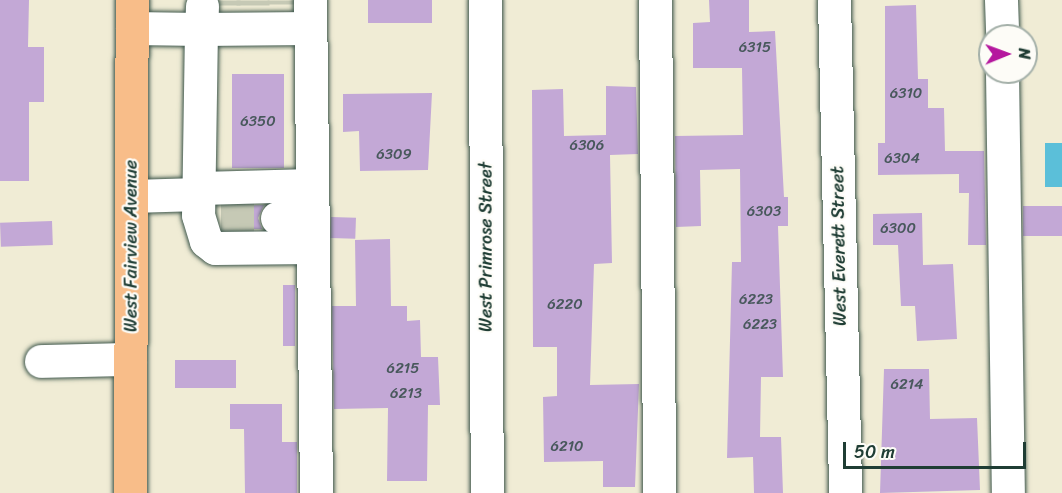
<!DOCTYPE html>
<html>
<head>
<meta charset="utf-8">
<style>
	body { margin:0 }
	#map { position:relative; width:1062px; height:493px; overflow:hidden; background:#f0ecd5; font-family:Sriracha,sans-serif }
	div>[style] { position:absolute }
	[style*='--x'] { left:calc(var(--x)*1px); top:calc(var(--y)*1px); width:calc(var(--w)*1px); rotate:calc(var(--a)*1deg) }
	.water>* { inset:0; background:#5bbfd9; transform-origin:0 0 }
	.building>* { inset:0; background:#c3a8d6; transform-origin:0 0 }
	.minor-tunnel>* { height:33px; margin-top:-16.5px; transform-origin:0; background:repeating-linear-gradient(90deg,#c6c9b5 0 33px,transparent 0 49px) }
	.roads { filter:drop-shadow(0 0 2px #3e574c) drop-shadow(0 0 2px #3e574c) }
	.minor>* { height:33px; margin:-16.5px; padding:0 16.5px; transform-origin:16.5px; border-radius:16.5px; background:#fff }
	.major>* { height:33px; margin:-16.5px; padding:0 16.5px; transform-origin:16.5px; border-radius:16.5px; background:#f8bd89 }
	span { translate:-50% -50%; white-space:nowrap; text-align:center; line-height:1.15; -webkit-text-stroke:4.5px #fdfcf7; paint-order:stroke }
	.number-label { font-size:15px; color:#48585c }
	.number-label span { -webkit-text-stroke-width:0 }
	.street-label { font-size:18px; color:#1f3d34 }
	.north { position:absolute; left:978px; top:24px; width:60px; height:60px; box-sizing:border-box; background:#fdfcf7; border:2px solid #a4b0a9; border-radius:50%; rotate:89deg; font-size:16px; font-weight:700; line-height:24px; text-align:center; color:#1f3d34 }
	.north::after { content:''; display:block; margin:auto; width:21px; height:27px; background:#b5179e; clip-path:polygon(50% 0,100% 100%,50% 72%,0 100%) }
	.scale { position:absolute; left:843px; top:442px; width:183px; height:27px; box-sizing:border-box; border:3px solid #1f3d34; border-top:0; padding-left:8px; font-size:18px; line-height:21px; white-space:nowrap; color:#1f3d34; -webkit-text-stroke:4px #fdfcf7; paint-order:stroke }
</style>
</head>
<body>
<div id="map">
	<div class="water">
		<i style="left:1045px;top:143px;width:17px;height:44px"></i>
	</div>
	<div class="building">
		<i style="clip-path:polygon(0 0,29px 0,28px 47px,44px 47px,44px 102px,29px 102px,29px 181px,0 181px)"></i>
		<i style="left:368px;top:0;width:64px;height:23px"></i>
		<i style="clip-path:polygon(709px 0,749px 0,749px 32px,775px 31px,784px 197px,788px 197px,788px 226px,778px 226px,783px 377px,761px 377px,760px 437px,781px 437px,783px 493px,754px 493px,753px 457px,727px 458px,732px 262px,741px 262px,740px 169px,700px 170px,701px 226px,676px 227px,675px 136px,743px 135px,742px 68px,693px 68px,693px 23px,710px 22px)"></i>
		<i style="clip-path:polygon(916px 5px,918px 79px,928px 79px,928px 108px,944px 108px,945px 151px,984px 151px,986px 245px,968px 245px,969px 193px,959px 193px,959px 174px,878px 175px,878px 143px,885px 143px,885px 6px)"></i>
		<i style="left:232px;top:74px;width:52px;height:94px"></i>
		<i style="clip-path:polygon(606px 86px,636px 87px,638px 154px,610px 155px,612px 263px,594px 264px,590px 385px,639px 384px,635px 487px,603px 487px,603px 461px,544px 462px,543px 397px,557px 396px,557px 347px,533px 347px,532px 90px,563px 89px,564px 136px,606px 135px)"></i>
		<i style="clip-path:polygon(432px 93px,428px 170px,360px 171px,359px 131px,343px 132px,343px 94px)"></i>
		<i style="clip-path:polygon(264px 205px,258px 218px,262px 229px,222px 229px,221px 206px)"></i>
		<i style="left:1023px;top:206px;width:39px;height:30px"></i>
		<i style="clip-path:polygon(922px 213px,923px 265px,953px 264px,957px 339px,917px 341px,915px 306px,901px 306px,898px 245px,873px 245px,873px 214px)"></i>
		<i style="left:331px;top:217px;width:25px;height:21px;rotate:2deg"></i>
		<i style="left:52px;top:221px;width:24px;height:52px;rotate:88deg"></i>
		<i style="clip-path:polygon(390px 239px,391px 306px,407px 306px,407px 321px,420px 320px,421px 357px,438px 357px,440px 405px,428px 405px,427px 481px,387px 481px,388px 408px,334px 409px,332px 306px,356px 306px,355px 240px)"></i>
		<i style="left:283px;top:285px;width:12px;height:61px"></i>
		<i style="left:236px;top:360px;width:28px;height:61px;rotate:90deg"></i>
		<i style="clip-path:polygon(884px 369px,929px 369px,930px 419px,977px 418px,980px 490px,880px 493px)"></i>
		<i style="clip-path:polygon(230px 404px,282px 404px,282px 442px,297px 442px,297px 493px,245px 493px,244px 429px,230px 429px)"></i>
	</div>
	<div class="minor-tunnel">
		<i style="--x:224;--y:0;--w:5;--a:90"></i>
		<i style="--x:253;--y:0;--w:5;--a:90"></i>
		<i style="--x:284;--y:0;--w:4;--a:90"></i>
		<i style="--x:221;--y:218;--w:56;--a:0"></i>
	</div>
	<div class="roads">
		<div class="minor">
			<i style="--x:310;--y:0;--w:493;--a:89.3"></i>
			<i style="--x:485;--y:0;--w:493;--a:89.8"></i>
			<i style="--x:655;--y:0;--w:493;--a:89.5"></i>
			<i style="--x:834;--y:0;--w:493;--a:88.7"></i>
			<i style="--x:1001;--y:0;--w:36;--a:88"></i>
			<i style="--x:202;--y:6;--w:23;--a:92"></i>
			<i style="--x:201;--y:29;--w:109;--a:-0.5"></i>
			<i style="--x:132;--y:28;--w:69;--a:0.8"></i>
			<i style="--x:201;--y:29;--w:186;--a:90.9"></i>
			<i style="--x:198;--y:215;--w:27;--a:73"></i>
			<i style="--x:206;--y:241;--w:11;--a:38"></i>
			<i style="--x:215;--y:248;--w:98;--a:-0.6"></i>
			<i style="--x:1002;--y:72;--w:421;--a:89.2"></i>
			<i style="--x:200;--y:188;--w:112;--a:-1.5"></i>
			<i style="--x:131;--y:196;--w:68;--a:-1.7"></i>
			<i style="--x:277;--y:218;--w:35;--a:-2"></i>
			<i style="--x:41;--y:361;--w:89;--a:-1.3"></i>
		</div>
		<div class="major">
			<i style="--x:130;--y:493;--w:493;--a:-89.8"></i>
		</div>
	</div>
	<div class="number-label">
		<span style="left:755px;top:48px">6315</span>
		<span style="left:906px;top:94px">6310</span>
		<span style="left:258px;top:122px">6350</span>
		<span style="left:587px;top:146px">6306</span>
		<span style="left:394px;top:155px">6309</span>
		<span style="left:902px;top:159px">6304</span>
		<span style="left:764px;top:212px">6303</span>
		<span style="left:898px;top:229px">6300</span>
		<span style="left:756px;top:300px">6223</span>
		<span style="left:565px;top:305px">6220</span>
		<span style="left:760px;top:325px">6223</span>
		<span style="left:403px;top:369px">6215</span>
		<span style="left:907px;top:385px">6214</span>
		<span style="left:406px;top:394px">6213</span>
		<span style="left:567px;top:447px">6210</span>
	</div>
	<div class="street-label">
		<span style="left:131px;top:246px;rotate:-90deg">West Fairview Avenue</span>
		<span style="left:839px;top:246px;rotate:-91deg">West Everett Street</span>
		<span style="left:486px;top:247px;rotate:-90deg">West Primrose Street</span>
	</div>
	<div class="north">N</div>
	<div class="scale">50 m</div>
</div>
</body>
</html>
